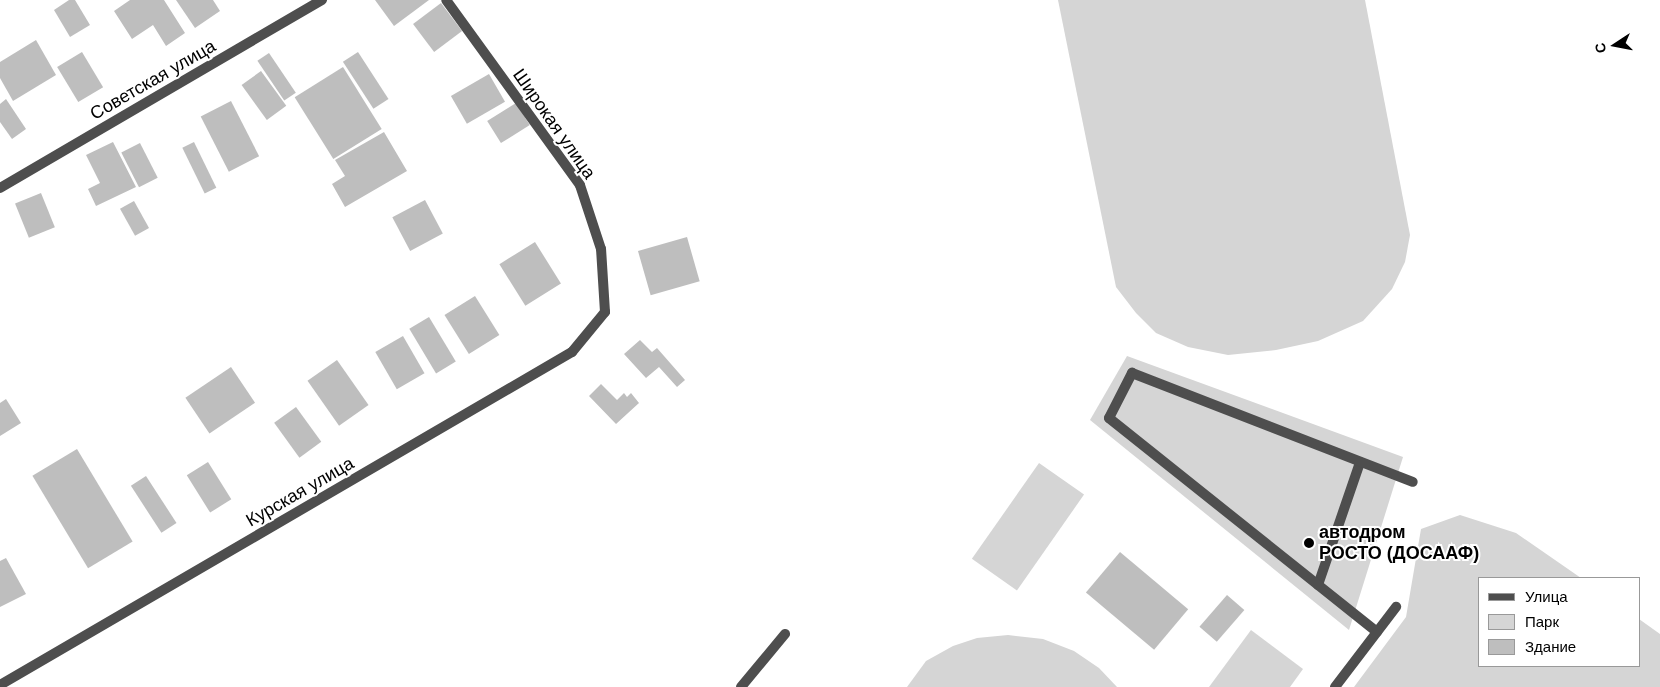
<!DOCTYPE html>
<html>
<head>
<meta charset="utf-8">
<style>
	body { margin:0 }
	#map { position:relative; width:1660px; height:687px; overflow:hidden; background:#fff; font-family:Arial,sans-serif }
	div>[style] { position:absolute }
	[style*='--x'] { left:calc(var(--x)*1px); top:calc(var(--y)*1px); width:calc(var(--w)*1px); rotate:calc(var(--a)*1deg) }
	.green>* { inset:0; background:#d5d5d5; transform-origin:0 0 }
	.building>* { inset:0; background:#bebebe; transform-origin:0 0 }
	.service>* { height:10px; margin:-5px; padding:0 5px; transform-origin:5px; border-radius:5px; background:#4e4e4e }
	.minor>* { height:10px; margin:-5px; padding:0 5px; transform-origin:5px; border-radius:5px; background:#4e4e4e }
	.dots>* { width:14px; height:14px; translate:-50% -50%; box-sizing:border-box; border:2px solid #fff; border-radius:50% }
	span { translate:-50% -50%; white-space:nowrap; text-align:center; line-height:1.15; -webkit-text-stroke:4px #fff; paint-order:stroke }
	.street-label { font-size:18px; color:#000 }
	.poi-label { font-size:18px; color:#000; font-weight:700 }
	.left { translate:0 -50%; text-align:left }
	.legend { position:absolute; left:1478px; top:577px; width:162px; height:90px; box-sizing:border-box; background:#fff; border:1px solid #999; margin:0; padding:6px 9px; list-style:none; font-size:15px; color:#000 }
	.legend li { display:flex; align-items:center; gap:10px; height:25px }
	.legend b { width:25px; border:1px solid #999 }
	.north { position:absolute; left:1590px; top:20px; width:50px; height:50px; -webkit-text-stroke:4px #fff; paint-order:stroke; rotate:259deg; font-size:14px; font-weight:700; line-height:20px; text-align:center; color:#000 }
	.north::after { content:''; display:block; margin:auto; width:18px; height:22px; background:#000; clip-path:polygon(50% 0,100% 100%,50% 72%,0 100%) }
</style>
</head>
<body>
<div id="map">
	<div class="green">
		<i style="clip-path:polygon(1058px 0,1365px 0,1410px 235px,1405px 262px,1392px 289px,1363px 321px,1318px 341px,1276px 350px,1228px 355px,1188px 347px,1156px 333px,1136px 313px,1116px 287px)"></i>
		<i style="clip-path:polygon(1127px 356px,1403px 457px,1349px 630px,1090px 420px)"></i>
		<i style="left:1039px;top:463px;width:55px;height:117px;rotate:35deg"></i>
		<i style="clip-path:polygon(1460px 515px,1516px 533px,1581px 578px,1479px 578px,1479px 666px,1639px 666px,1639px 619px,1660px 634px,1660px 687px,1354px 687px,1406px 617px,1421px 529px)"></i>
		<i style="clip-path:polygon(1251px 630px,1303px 669px,1290px 687px,1209px 687px)"></i>
		<i style="clip-path:polygon(1008px 635px,1043px 639px,1074px 651px,1099px 668px,1117px 687px,907px 687px,926px 661px,953px 646px,977px 638px)"></i>
	</div>
	<div class="building">
		<i style="clip-path:polygon(69px 0,75px 0,90px 25px,70px 37px,54px 10px)"></i>
		<i style="clip-path:polygon(130px 0,164px 0,185px 33px,166px 46px,153px 25px,132px 39px,114px 11px)"></i>
		<i style="clip-path:polygon(176px 0,213px 0,220px 11px,195px 28px)"></i>
		<i style="clip-path:polygon(375px 0,429px 0,394px 26px)"></i>
		<i style="left:441px;top:3px;width:35px;height:35px;rotate:53deg"></i>
		<i style="clip-path:polygon(36px 40px,56px 75px,13px 101px,0 78px,0 62px)"></i>
		<i style="left:82px;top:52px;width:41px;height:29px;rotate:59deg"></i>
		<i style="left:358px;top:52px;width:56px;height:18px;rotate:57deg"></i>
		<i style="left:269px;top:53px;width:48px;height:14px;rotate:56deg"></i>
		<i style="left:343px;top:67px;width:73px;height:57px;rotate:58deg"></i>
		<i style="left:261px;top:71px;width:43px;height:24px;rotate:54deg"></i>
		<i style="left:489px;top:74px;width:32px;height:44px;rotate:60deg"></i>
		<i style="clip-path:polygon(6px 99px,26px 129px,12px 139px,0 122px,0 104px)"></i>
		<i style="left:231px;top:101px;width:62px;height:34px;rotate:63deg"></i>
		<i style="left:516px;top:103px;width:26px;height:34px;rotate:58deg"></i>
		<i style="clip-path:polygon(384px 132px,407px 171px,345px 207px,332px 184px,345px 176px,335px 160px)"></i>
		<i style="clip-path:polygon(113px 142px,136px 187px,96px 206px,88px 189px,100px 183px,86px 155px)"></i>
		<i style="left:194px;top:142px;width:51px;height:13px;rotate:64deg"></i>
		<i style="left:140px;top:143px;width:39px;height:21px;rotate:63deg"></i>
		<i style="left:41px;top:193px;width:37px;height:28px;rotate:68deg"></i>
		<i style="left:425px;top:200px;width:38px;height:37px;rotate:62deg"></i>
		<i style="left:134px;top:201px;width:31px;height:16px;rotate:61deg"></i>
		<i style="left:687px;top:237px;width:46px;height:51px;rotate:74deg"></i>
		<i style="left:535px;top:242px;width:49px;height:42px;rotate:58deg"></i>
		<i style="left:475px;top:296px;width:46px;height:36px;rotate:58deg"></i>
		<i style="left:429px;top:317px;width:52px;height:23px;rotate:59deg"></i>
		<i style="left:403px;top:336px;width:43px;height:32px;rotate:60deg"></i>
		<i style="clip-path:polygon(640px 340px,652px 352px,657px 348px,685px 380px,677px 387px,659px 367px,646px 378px,624px 354px)"></i>
		<i style="left:337px;top:360px;width:55px;height:36px;rotate:55deg"></i>
		<i style="left:231px;top:367px;width:43px;height:55px;rotate:56deg"></i>
		<i style="clip-path:polygon(601px 384px,617px 400px,624px 393px,627px 397px,631px 393px,639px 403px,616px 424px,589px 396px)"></i>
		<i style="clip-path:polygon(6px 399px,21px 423px,0 436px,0 403px)"></i>
		<i style="left:296px;top:407px;width:43px;height:27px;rotate:54deg"></i>
		<i style="left:77px;top:449px;width:108px;height:52px;rotate:59deg"></i>
		<i style="left:208px;top:462px;width:44px;height:25px;rotate:58deg"></i>
		<i style="left:146px;top:476px;width:56px;height:18px;rotate:57deg"></i>
		<i style="left:1120px;top:552px;width:89px;height:53px;rotate:40deg"></i>
		<i style="clip-path:polygon(6px 558px,26px 594px,0 607px,0 561px)"></i>
		<i style="left:1227px;top:595px;width:23px;height:42px;rotate:41deg"></i>
	</div>
	<div class="service">
		<i style="--x:1318;--y:585;--w:130;--a:-71.1"></i>
		<i style="--x:1377;--y:632;--w:343;--a:-141.4"></i>
		<i style="--x:1109;--y:418;--w:51;--a:-62.9"></i>
		<i style="--x:1132;--y:373;--w:301;--a:21.2"></i>
		<i style="--x:741;--y:687;--w:69;--a:-50.3"></i>
		<i style="--x:1335;--y:687;--w:101;--a:-52.7"></i>
	</div>
	<div class="minor">
		<i style="--x:0;--y:188;--w:373;--a:-30.3"></i>
		<i style="--x:0;--y:685;--w:662;--a:-30.21"></i>
		<i style="--x:572;--y:352;--w:52;--a:-50.5"></i>
		<i style="--x:605;--y:312;--w:63;--a:-93.6"></i>
		<i style="--x:601;--y:249;--w:67;--a:-108.2"></i>
		<i style="--x:580;--y:185;--w:228;--a:-125.9"></i>
	</div>
	<div class="dots">
		<i style="left:1309px;top:543px;background:#000"></i>
	</div>
	<div class="street-label">
		<span style="left:153px;top:80px;rotate:-30deg">Советская улица</span>
		<span style="left:554px;top:124px;rotate:55deg">Широкая улица</span>
		<span style="left:300px;top:492px;rotate:-30deg">Курская улица</span>
	</div>
	<div class="poi-label">
		<span class="left" style="left:1319px;top:543px">автодром<br>РОСТО (ДОСААФ)</span>
	</div>
	<ul class="legend">
	<li><b style="height:6px;background:#4e4e4e"></b>Улица</li>
	<li><b style="height:14px;background:#d5d5d5"></b>Парк</li>
	<li><b style="height:14px;background:#bebebe"></b>Здание</li>
	</ul>
	<div class="north">С</div>
</div>
</body>
</html>
